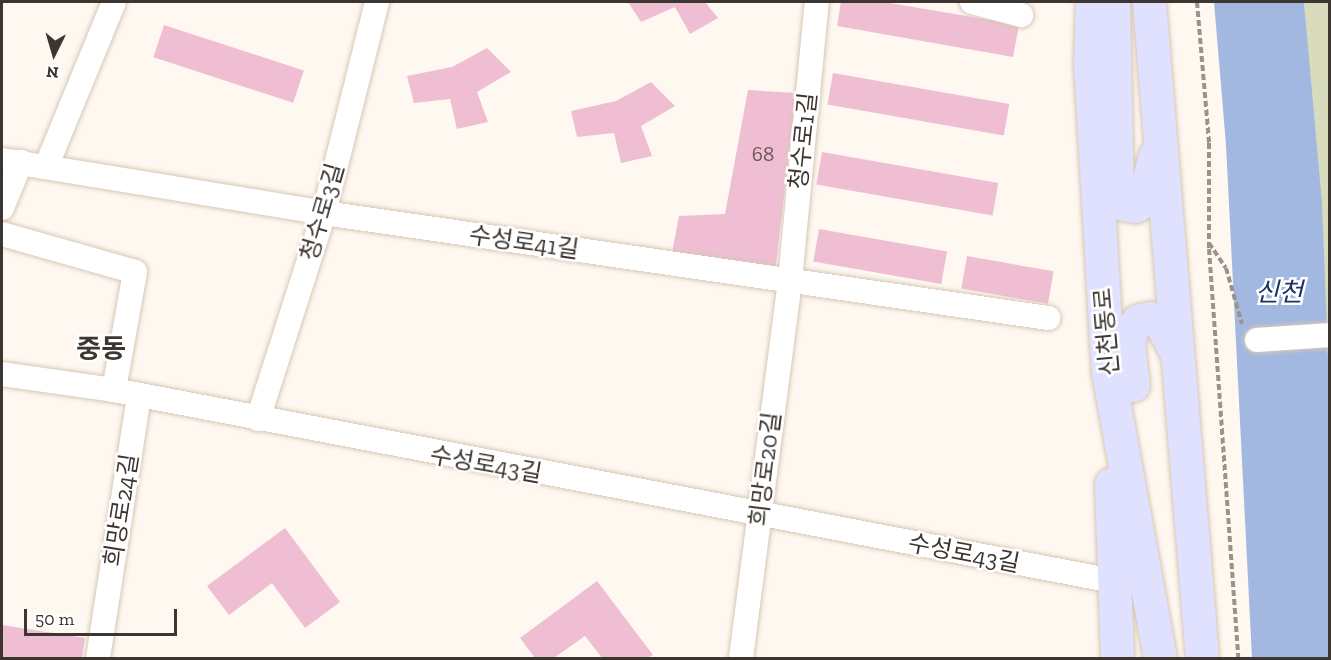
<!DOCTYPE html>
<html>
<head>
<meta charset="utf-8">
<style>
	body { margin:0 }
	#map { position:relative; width:1331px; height:660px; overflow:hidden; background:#fef8f0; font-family:"Zilla Slab","Noto Sans KR",serif }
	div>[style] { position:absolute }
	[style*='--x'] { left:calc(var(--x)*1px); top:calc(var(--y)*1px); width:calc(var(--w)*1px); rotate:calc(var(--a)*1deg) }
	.green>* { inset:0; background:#d9dcbc }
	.water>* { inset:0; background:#a3b8e1 }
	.building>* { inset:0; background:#efbed3; transform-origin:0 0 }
	.path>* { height:4px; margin-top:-2px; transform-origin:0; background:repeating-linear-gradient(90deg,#99938c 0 6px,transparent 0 9px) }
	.roads { filter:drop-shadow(0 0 2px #d7c7b6) drop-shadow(0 0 2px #d7c7b6) }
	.street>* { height:24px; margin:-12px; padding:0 12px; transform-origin:12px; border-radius:12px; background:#fff }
	.secondary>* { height:33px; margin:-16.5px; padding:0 16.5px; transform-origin:16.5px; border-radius:16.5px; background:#e0e1ff }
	span { translate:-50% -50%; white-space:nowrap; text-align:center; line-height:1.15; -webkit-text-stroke:5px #fff; paint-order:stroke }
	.number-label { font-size:21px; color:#6a5859 }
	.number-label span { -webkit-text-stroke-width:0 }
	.street-label { font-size:24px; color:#3d3630 }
	.water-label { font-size:26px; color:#1b3263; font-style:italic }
	.quarter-label { font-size:27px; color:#3d3630; font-weight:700 }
	.frame { position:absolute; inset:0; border:3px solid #3d3630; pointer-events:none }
	.north { position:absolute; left:24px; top:24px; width:60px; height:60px; -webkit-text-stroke:4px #fff; paint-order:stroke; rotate:185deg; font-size:16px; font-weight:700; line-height:24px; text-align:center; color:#3d3630 }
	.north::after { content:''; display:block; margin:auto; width:21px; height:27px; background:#3d3630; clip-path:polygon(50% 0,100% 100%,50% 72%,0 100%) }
	.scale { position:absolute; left:24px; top:609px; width:153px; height:27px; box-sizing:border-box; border:3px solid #3d3630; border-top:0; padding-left:8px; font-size:18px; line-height:21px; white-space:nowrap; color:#3d3630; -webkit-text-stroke:4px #fff; paint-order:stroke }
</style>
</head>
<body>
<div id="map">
	<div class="green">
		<i style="clip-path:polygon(1304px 2px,1329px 2px,1329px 360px,1325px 326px)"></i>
	</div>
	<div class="water">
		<i style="clip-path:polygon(1214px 2px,1304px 2px,1322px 203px,1329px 383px,1329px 658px,1252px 658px,1226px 145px)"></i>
	</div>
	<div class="building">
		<i style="clip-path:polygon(628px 2px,705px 2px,718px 18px,690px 34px,675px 7px,641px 22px)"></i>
		<i style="clip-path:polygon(841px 2px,884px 2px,1019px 25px,1013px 57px,837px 26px)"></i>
		<i style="left:164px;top:25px;width:147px;height:34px;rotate:18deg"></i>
		<i style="clip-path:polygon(487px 48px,511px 72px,477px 92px,488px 122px,457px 129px,450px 99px,414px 103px,407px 76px,452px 67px)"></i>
		<i style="left:833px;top:73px;width:179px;height:32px;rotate:10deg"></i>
		<i style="clip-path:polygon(651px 82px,675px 106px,641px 126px,652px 156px,621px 163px,614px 133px,577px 137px,571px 111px,616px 101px)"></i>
		<i style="clip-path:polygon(748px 90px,796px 93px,775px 273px,671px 258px,679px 216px,725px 214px)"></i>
		<i style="left:822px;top:152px;width:179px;height:33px;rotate:10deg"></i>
		<i style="left:819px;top:229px;width:130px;height:33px;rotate:10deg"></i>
		<i style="left:967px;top:256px;width:88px;height:33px;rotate:10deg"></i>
		<i style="clip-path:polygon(285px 528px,340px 602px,305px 628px,272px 583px,229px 615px,207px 586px)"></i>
		<i style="clip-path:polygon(597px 581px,653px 655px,647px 658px,602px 658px,585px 636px,554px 658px,535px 658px,520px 638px)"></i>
		<i style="clip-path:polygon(2px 625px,85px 638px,82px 658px,2px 658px)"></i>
	</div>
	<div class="path">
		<i style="--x:1197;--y:2;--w:142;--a:85.1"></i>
		<i style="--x:1209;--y:143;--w:106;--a:90"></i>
		<i style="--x:1209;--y:249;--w:410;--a:85.9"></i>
		<i style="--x:1209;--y:243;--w:30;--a:56"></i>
		<i style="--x:1226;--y:268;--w:58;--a:74.1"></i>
	</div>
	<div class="roads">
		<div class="street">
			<i style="--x:972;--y:2;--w:51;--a:14.9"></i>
			<i style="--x:2;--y:160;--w:326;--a:9.3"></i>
			<i style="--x:324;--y:213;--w:732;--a:8.25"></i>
			<i style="--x:46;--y:167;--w:178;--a:-67.6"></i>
			<i style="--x:2;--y:208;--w:50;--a:-67.6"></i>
			<i style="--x:2;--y:234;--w:138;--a:15.9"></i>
			<i style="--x:135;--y:272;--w:120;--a:100.1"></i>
			<i style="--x:1257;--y:340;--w:73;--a:-3.9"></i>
			<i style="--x:2;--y:374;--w:113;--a:8.1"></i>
			<i style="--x:114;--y:390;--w:1017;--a:10.82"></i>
			<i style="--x:258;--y:419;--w:216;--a:-72.2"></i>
			<i style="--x:324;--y:213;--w:218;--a:-75.9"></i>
			<i style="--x:98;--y:658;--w:264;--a:-81.1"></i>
			<i style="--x:741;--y:658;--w:381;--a:-82.6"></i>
			<i style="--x:790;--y:280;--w:279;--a:-84.5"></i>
		</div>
		<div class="secondary">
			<i style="--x:1092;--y:2;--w:61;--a:91.9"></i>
			<i style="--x:1090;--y:63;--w:310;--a:86.7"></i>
			<i style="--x:1108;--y:372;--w:291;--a:79.7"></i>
			<i style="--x:1149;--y:2;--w:658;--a:85.38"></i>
			<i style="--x:1113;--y:6;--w:187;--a:88.8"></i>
			<i style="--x:1117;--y:193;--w:13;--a:58"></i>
			<i style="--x:1124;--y:204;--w:11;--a:10"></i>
			<i style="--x:1135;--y:206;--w:9;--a:-32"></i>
			<i style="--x:1143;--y:201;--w:47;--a:-75.1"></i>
			<i style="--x:1133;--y:385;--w:38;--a:-97"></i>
			<i style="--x:1128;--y:347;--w:18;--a:-81"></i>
			<i style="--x:1131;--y:329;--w:11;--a:-49"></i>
			<i style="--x:1138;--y:321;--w:12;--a:-14"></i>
			<i style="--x:1150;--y:318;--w:13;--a:29"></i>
			<i style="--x:1161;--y:324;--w:32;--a:62"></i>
			<i style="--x:1111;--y:484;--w:174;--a:88"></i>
		</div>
	</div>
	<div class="number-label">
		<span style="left:763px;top:154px">68</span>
	</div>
	<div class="street-label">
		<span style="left:803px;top:141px;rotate:-84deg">청수로1길</span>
		<span style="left:322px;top:212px;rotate:-74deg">청수로3길</span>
		<span style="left:524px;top:242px;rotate:8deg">수성로41길</span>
		<span style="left:1106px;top:332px;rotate:-95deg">신천동로</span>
		<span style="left:486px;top:464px;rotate:10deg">수성로43길</span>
		<span style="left:765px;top:469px;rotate:-83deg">희망로20길</span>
		<span style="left:121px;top:510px;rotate:-81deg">희망로24길</span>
		<span style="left:964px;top:553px;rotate:11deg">수성로43길</span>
	</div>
	<div class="water-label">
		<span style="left:1279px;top:293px">신천</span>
	</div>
	<div class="quarter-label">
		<span style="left:101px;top:350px">중동</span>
	</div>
	<div class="frame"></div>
	<div class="north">N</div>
	<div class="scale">50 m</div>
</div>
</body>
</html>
